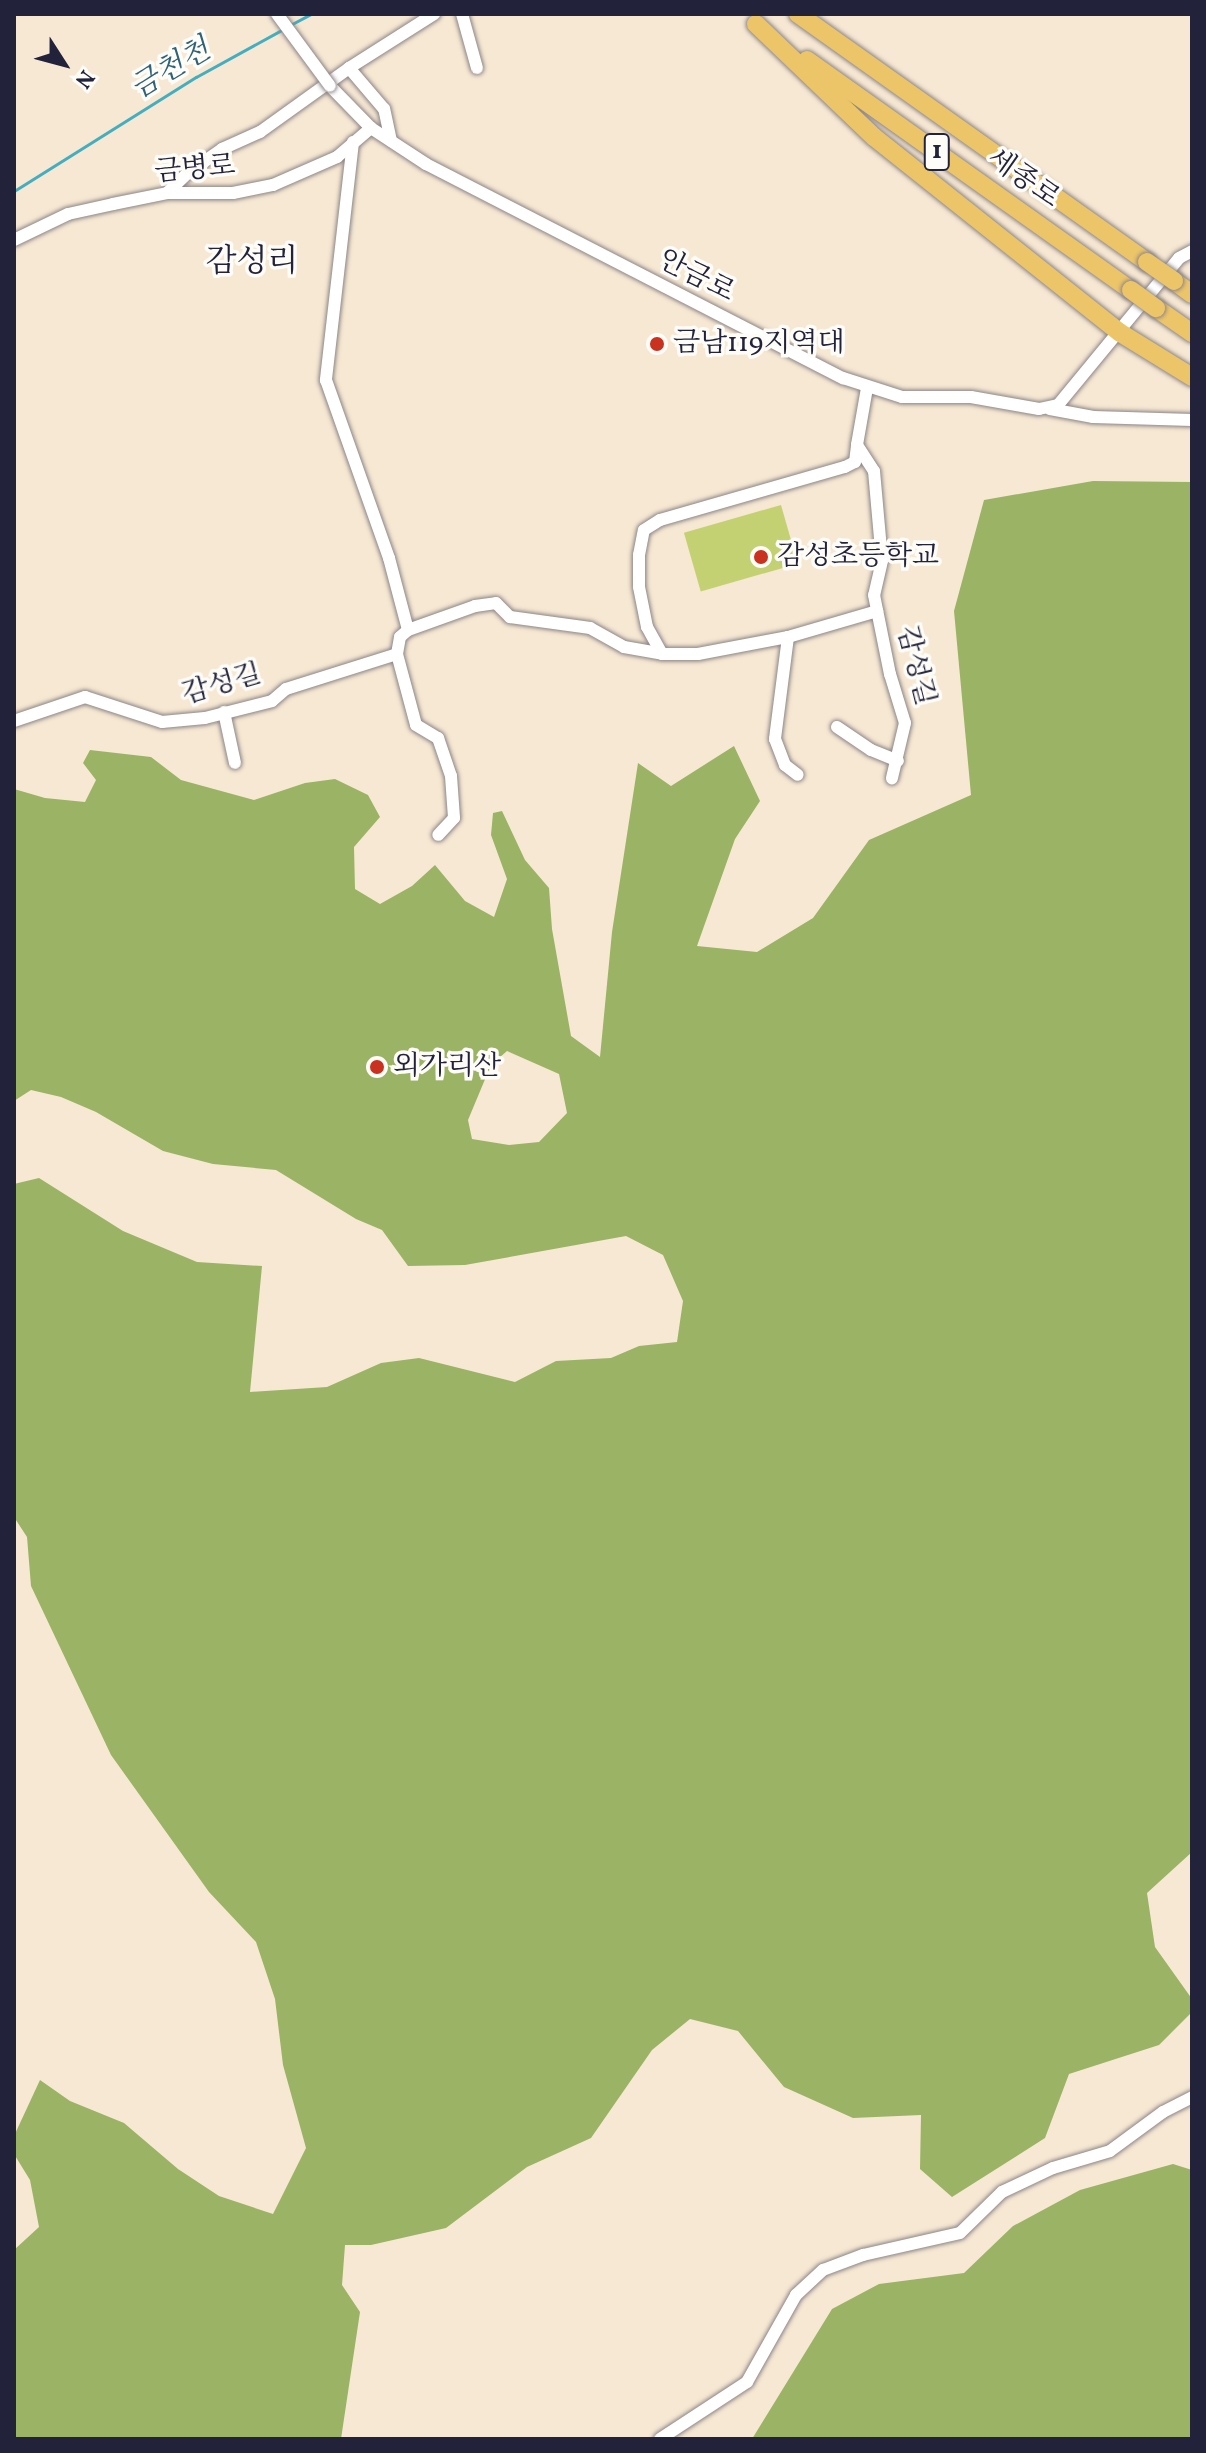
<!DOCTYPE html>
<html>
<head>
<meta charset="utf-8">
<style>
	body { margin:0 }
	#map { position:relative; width:1206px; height:2453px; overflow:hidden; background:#f7e8d3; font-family:Vollkorn,"Noto Serif KR",serif }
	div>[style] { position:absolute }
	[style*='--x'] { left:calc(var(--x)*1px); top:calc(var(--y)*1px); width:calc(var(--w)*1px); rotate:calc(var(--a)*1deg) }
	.green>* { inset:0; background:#c4d173; transform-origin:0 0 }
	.forest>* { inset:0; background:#9bb365 }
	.stream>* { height:3px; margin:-1.5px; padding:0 1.5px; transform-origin:1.5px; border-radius:1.5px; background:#42aec0 }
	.roads { filter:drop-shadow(0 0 2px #8c8587) drop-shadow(0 0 2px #8c8587) }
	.minor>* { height:12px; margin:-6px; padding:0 6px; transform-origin:6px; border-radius:6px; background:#fff }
	.highway>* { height:18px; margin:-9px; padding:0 9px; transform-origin:9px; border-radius:9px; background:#edc569 }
	.bridges { filter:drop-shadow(0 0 2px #8c8587) drop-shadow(0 0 2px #8c8587) }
	.minor-bridge>* { height:12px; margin:-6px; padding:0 6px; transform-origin:6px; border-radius:6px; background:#fff }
	.highway-bridge>* { height:18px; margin:-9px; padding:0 9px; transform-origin:9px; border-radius:9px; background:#edc569 }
	.dots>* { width:22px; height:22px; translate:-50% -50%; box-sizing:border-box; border:4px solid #fdfcf7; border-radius:50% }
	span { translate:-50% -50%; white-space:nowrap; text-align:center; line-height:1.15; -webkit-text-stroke:7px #fdfcf7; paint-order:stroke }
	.shield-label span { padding:2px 6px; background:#fdfcf7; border:2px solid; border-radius:6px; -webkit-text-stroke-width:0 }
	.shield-label { font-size:26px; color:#22223b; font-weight:700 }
	.street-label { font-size:28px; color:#22223b }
	.poi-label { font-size:28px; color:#22223b }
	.left { translate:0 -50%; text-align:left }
	.water-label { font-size:30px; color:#306177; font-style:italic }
	.quarter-label { font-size:32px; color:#22223b }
	.frame { position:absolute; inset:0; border:16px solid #22223b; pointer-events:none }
	.north { position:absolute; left:24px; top:24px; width:80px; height:80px; -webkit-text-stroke:6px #fdfcf7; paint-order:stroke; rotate:126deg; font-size:22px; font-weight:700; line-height:32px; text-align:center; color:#22223b }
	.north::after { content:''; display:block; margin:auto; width:28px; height:36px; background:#22223b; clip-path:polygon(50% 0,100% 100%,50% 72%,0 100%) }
</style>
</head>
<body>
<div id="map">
	<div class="green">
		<i style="left:781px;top:505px;width:61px;height:101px;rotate:74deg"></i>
	</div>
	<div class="forest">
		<i style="clip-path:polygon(evenodd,1093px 481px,1192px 482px,1192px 1852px,1147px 1893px,1155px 1947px,1192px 1999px,1192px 2012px,1159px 2045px,1069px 2074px,1045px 2138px,952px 2197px,920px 2169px,921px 2115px,853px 2118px,784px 2087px,738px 2031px,690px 2019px,652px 2050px,591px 2138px,527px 2167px,446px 2228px,371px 2245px,345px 2245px,342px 2285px,360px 2312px,341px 2439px,14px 2439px,14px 2250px,39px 2227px,30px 2180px,14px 2154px,14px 2136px,40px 2080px,70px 2101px,124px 2123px,178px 2169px,219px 2196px,273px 2214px,306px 2148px,283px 2065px,275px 1999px,256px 1942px,209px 1892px,111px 1755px,31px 1586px,27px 1537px,14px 1517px,14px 1184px,39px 1178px,123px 1231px,197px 1262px,262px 1266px,250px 1392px,327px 1387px,381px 1363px,419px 1358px,515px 1382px,556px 1361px,611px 1358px,639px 1346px,677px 1342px,683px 1301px,663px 1255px,626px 1236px,465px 1265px,408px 1266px,382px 1230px,356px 1219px,276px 1170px,213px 1164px,163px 1151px,96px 1112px,61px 1097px,31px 1090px,14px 1101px,14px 789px,45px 798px,85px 802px,96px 780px,83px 763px,90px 750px,151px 757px,181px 780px,254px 800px,305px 783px,335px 779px,368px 795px,380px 817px,354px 847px,355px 889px,380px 904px,412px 886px,435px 865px,465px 901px,494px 917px,507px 879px,491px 835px,493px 813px,502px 811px,525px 860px,549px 888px,552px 929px,571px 1036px,600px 1057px,612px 932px,638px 763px,671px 786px,734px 746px,760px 801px,735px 839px,697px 946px,757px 952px,813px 918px,869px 840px,971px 795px,954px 611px,984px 500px,1093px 481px,507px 1051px,559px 1074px,567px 1113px,539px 1142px,509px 1145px,472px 1139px,468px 1120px,491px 1065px,507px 1051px)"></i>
		<i style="clip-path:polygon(1173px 2164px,1192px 2170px,1192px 2439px,752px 2439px,832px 2309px,879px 2284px,964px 2273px,1013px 2226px,1080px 2190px)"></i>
	</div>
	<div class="stream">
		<i style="--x:292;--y:24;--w:21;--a:-28"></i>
		<i style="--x:14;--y:191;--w:215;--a:-32.1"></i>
		<i style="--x:196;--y:77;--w:102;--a:-28.8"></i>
	</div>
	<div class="roads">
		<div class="minor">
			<i style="--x:462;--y:14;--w:56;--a:74.5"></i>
			<i style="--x:330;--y:86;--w:59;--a:45.7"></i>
			<i style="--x:371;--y:128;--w:66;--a:33.2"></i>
			<i style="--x:426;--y:164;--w:469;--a:27.2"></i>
			<i style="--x:843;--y:378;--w:62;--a:17.9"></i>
			<i style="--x:902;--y:397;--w:69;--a:0"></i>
			<i style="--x:971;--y:397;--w:69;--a:10"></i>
			<i style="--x:1039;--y:409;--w:19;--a:-12"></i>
			<i style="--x:1058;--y:405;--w:190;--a:-50.5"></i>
			<i style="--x:1179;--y:258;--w:15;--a:-28"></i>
			<i style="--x:391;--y:141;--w:33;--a:-102"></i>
			<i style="--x:384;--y:109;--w:54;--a:-130.5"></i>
			<i style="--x:349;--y:68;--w:101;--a:-32.4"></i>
			<i style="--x:353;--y:142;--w:240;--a:96.5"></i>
			<i style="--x:326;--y:380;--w:189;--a:70.5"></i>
			<i style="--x:389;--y:558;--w:74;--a:75.2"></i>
			<i style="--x:167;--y:193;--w:29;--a:-44"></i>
			<i style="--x:188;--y:173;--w:42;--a:-35.2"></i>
			<i style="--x:222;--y:149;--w:42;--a:-24.1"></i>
			<i style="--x:260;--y:132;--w:110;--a:-35.7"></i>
			<i style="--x:14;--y:240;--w:60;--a:-25.7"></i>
			<i style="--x:68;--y:214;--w:46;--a:-12.5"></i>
			<i style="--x:113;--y:204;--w:55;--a:-11.5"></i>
			<i style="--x:167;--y:193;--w:66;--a:0"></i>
			<i style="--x:233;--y:193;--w:41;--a:-11.3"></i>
			<i style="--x:273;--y:185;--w:70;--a:-23.6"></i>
			<i style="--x:337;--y:157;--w:45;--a:-40.5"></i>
			<i style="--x:867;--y:388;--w:58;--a:100"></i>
			<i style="--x:857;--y:445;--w:31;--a:57"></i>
			<i style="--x:874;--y:471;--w:90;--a:84.9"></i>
			<i style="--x:882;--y:561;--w:35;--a:103"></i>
			<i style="--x:874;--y:595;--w:81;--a:78.6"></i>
			<i style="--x:890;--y:674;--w:51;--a:73"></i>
			<i style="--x:905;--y:723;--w:57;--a:103.3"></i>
			<i style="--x:1050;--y:409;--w:44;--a:10.5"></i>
			<i style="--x:1093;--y:417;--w:99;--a:1.7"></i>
			<i style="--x:788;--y:637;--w:103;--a:97.3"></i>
			<i style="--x:775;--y:739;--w:28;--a:69"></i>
			<i style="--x:785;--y:765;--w:16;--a:38"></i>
			<i style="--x:397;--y:654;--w:73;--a:75"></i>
			<i style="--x:416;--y:725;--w:26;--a:31"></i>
			<i style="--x:438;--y:738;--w:40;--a:71.1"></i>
			<i style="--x:451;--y:776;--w:42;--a:85.9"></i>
			<i style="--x:454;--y:818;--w:23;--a:133"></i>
			<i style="--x:662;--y:654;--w:31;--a:-119"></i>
			<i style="--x:647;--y:627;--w:41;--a:-101.3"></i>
			<i style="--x:639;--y:587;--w:32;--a:-90"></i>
			<i style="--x:639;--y:555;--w:25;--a:-79"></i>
			<i style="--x:644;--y:530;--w:19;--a:-32"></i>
			<i style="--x:660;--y:520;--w:192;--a:-16"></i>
			<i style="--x:845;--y:467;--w:11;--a:-27"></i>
			<i style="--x:855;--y:462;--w:17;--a:-83"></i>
			<i style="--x:224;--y:712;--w:52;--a:77.8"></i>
			<i style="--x:14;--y:721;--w:75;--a:-18.7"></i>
			<i style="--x:85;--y:697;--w:81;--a:18"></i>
			<i style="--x:162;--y:722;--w:43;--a:-5.3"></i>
			<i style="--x:205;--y:718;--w:69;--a:-14.2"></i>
			<i style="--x:272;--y:701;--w:18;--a:-41"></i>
			<i style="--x:286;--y:689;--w:116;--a:-17.5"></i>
			<i style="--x:397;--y:654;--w:17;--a:-80"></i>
			<i style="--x:400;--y:637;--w:11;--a:-41"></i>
			<i style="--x:408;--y:630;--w:71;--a:-19.7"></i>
			<i style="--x:475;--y:606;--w:21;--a:-8"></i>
			<i style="--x:496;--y:603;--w:20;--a:45"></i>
			<i style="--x:510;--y:617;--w:81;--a:7.8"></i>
			<i style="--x:590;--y:628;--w:39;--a:29"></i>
			<i style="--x:624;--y:647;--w:39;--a:10"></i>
			<i style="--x:662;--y:654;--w:36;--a:0"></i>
			<i style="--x:698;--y:654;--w:92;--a:-10.7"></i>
			<i style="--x:788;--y:637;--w:93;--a:-16.3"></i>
			<i style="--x:837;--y:727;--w:41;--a:34.1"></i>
			<i style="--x:871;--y:750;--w:29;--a:22"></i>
			<i style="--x:660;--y:2439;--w:104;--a:-33.2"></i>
			<i style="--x:747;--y:2382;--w:100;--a:-60.6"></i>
			<i style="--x:796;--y:2295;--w:37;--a:-43"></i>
			<i style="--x:823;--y:2270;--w:43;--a:-20.6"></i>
			<i style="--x:863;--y:2255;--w:99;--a:-12.8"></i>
			<i style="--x:960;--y:2233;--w:59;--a:-44.3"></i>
			<i style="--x:1002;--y:2192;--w:56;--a:-25.2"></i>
			<i style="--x:1053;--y:2168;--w:59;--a:-16.6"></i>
			<i style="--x:1110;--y:2151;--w:66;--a:-36.3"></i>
			<i style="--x:1163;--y:2112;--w:33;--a:-27"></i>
		</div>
		<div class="highway">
			<i style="--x:798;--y:14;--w:428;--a:35.4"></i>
			<i style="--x:756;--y:24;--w:163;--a:43.8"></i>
			<i style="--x:874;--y:137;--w:313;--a:38.5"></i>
			<i style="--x:1119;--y:332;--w:86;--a:31.7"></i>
			<i style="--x:807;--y:60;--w:397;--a:35.4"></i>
			<i style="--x:1174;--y:281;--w:22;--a:36"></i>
			<i style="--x:1156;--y:308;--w:44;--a:34.8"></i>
		</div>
	</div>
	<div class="bridges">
		<div class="minor-bridge">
			<i style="--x:277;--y:14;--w:89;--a:53.6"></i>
		</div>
		<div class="highway-bridge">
			<i style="--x:1147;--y:262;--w:33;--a:35"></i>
			<i style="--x:1131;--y:290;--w:31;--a:36"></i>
		</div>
	</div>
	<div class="dots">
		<i style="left:657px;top:344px;background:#c8321e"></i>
		<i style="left:761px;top:557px;background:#c8321e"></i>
		<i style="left:377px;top:1067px;background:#c8321e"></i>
	</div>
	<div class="shield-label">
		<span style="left:937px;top:152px">1</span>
	</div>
	<div class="street-label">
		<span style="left:195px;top:170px;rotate:-5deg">금병로</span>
		<span style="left:1023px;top:179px;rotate:35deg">세종로</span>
		<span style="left:696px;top:277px;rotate:27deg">안금로</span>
		<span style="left:915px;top:666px;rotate:76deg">감성길</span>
		<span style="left:222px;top:685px;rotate:-16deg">감성길</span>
	</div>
	<div class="poi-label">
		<span class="left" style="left:673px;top:344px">금남119지역대</span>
		<span class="left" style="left:777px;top:557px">감성초등학교</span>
		<span class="left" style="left:393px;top:1067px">외가리산</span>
	</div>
	<div class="water-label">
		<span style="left:171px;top:70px;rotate:-31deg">금천천</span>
	</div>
	<div class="quarter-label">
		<span style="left:252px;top:263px">감성리</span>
	</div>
	<div class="frame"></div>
	<div class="north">N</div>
</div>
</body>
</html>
